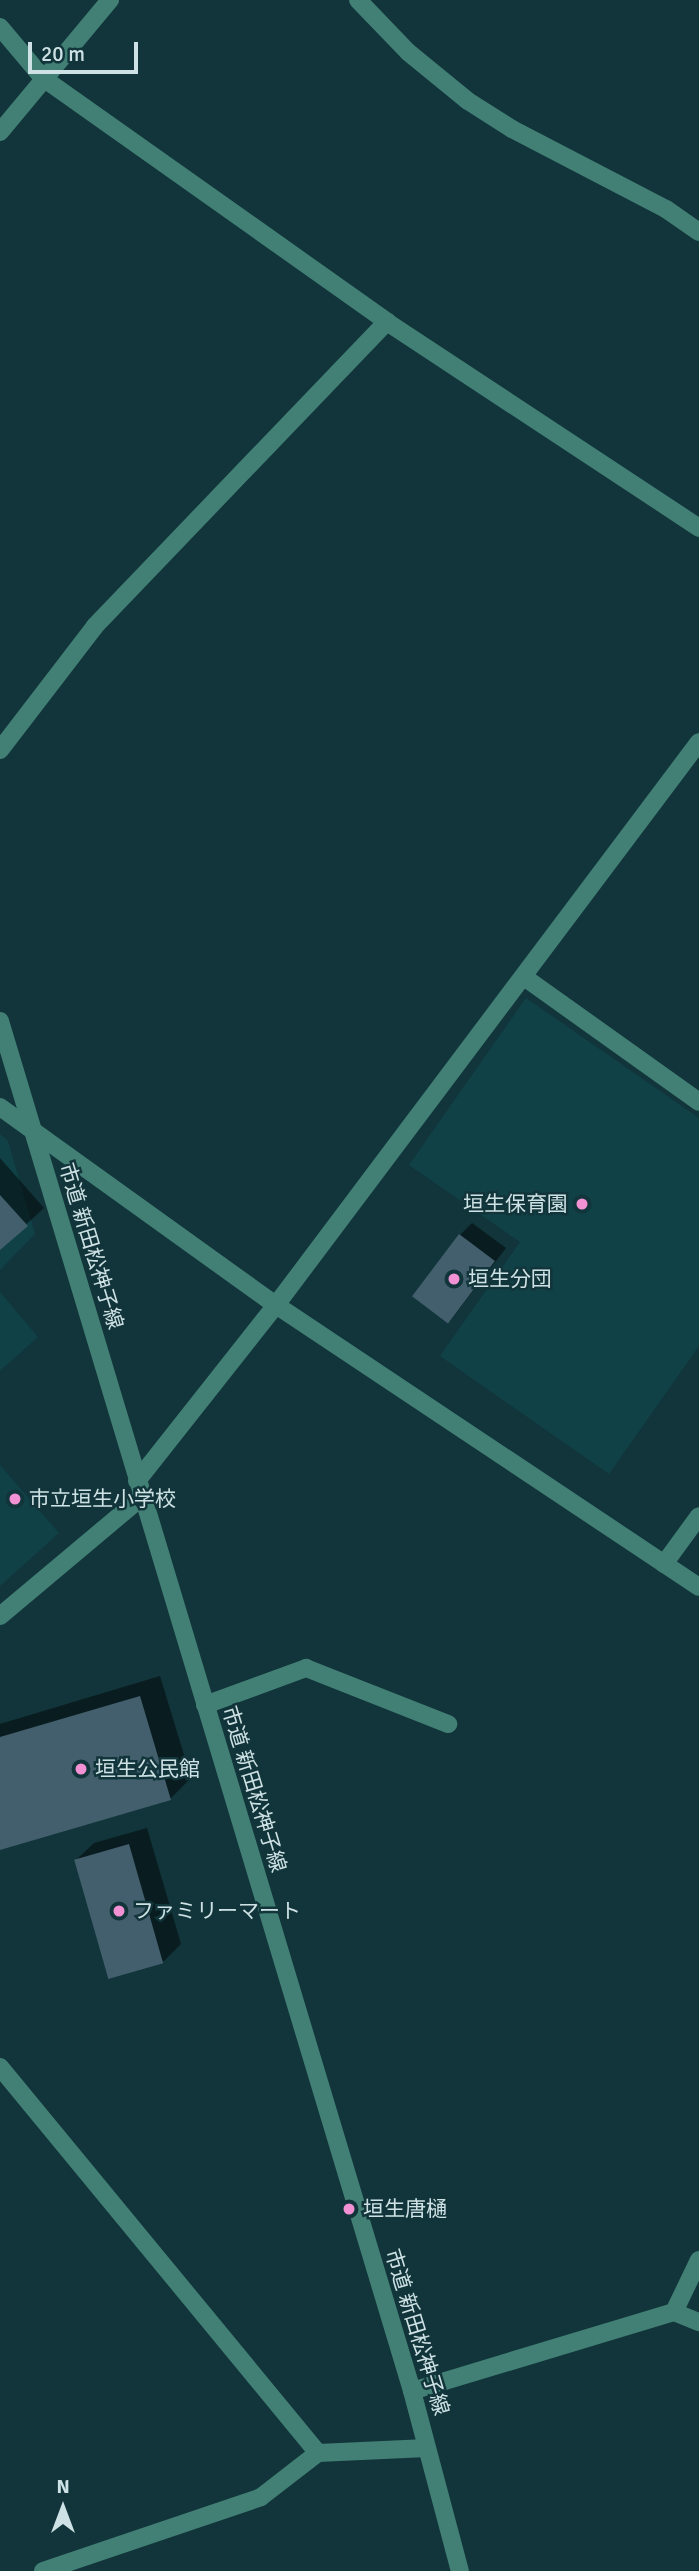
<!DOCTYPE html>
<html>
<head>
<meta charset="utf-8">
<style>
	body { margin:0 }
	#map { position:relative; width:699px; height:2571px; overflow:hidden; background:#11353a; font-family:Signika,"Noto Sans JP",sans-serif }
	div>[style] { position:absolute }
	[style*='--x'] { left:calc(var(--x)*1px); top:calc(var(--y)*1px); width:calc(var(--w)*1px); rotate:calc(var(--a)*1deg) }
	.built>* { inset:0; background:#104147 }
	.shadow>* { inset:0; background:#0007 }
	.building>* { inset:0; background:#435f6e; transform-origin:0 0 }
	.minor>* { height:18px; margin:-9px; padding:0 9px; transform-origin:9px; border-radius:9px; background:#427f75 }
	.dots>* { width:19px; height:19px; translate:-50% -50%; box-sizing:border-box; border:4px solid #11353a; border-radius:50% }
	span { translate:-50% -50%; white-space:nowrap; text-align:center; line-height:1.15; -webkit-text-stroke:5px #11353a; paint-order:stroke }
	.poi-label { font-size:21px; color:#cee1e4 }
	.right { translate:-100% -50%; text-align:right }
	.left { translate:0 -50%; text-align:left }
	.street-label { font-size:21px; color:#cee1e4 }
	.north { position:absolute; left:28px; top:2473px; width:70px; height:70px; -webkit-text-stroke:5px #11353a; paint-order:stroke; rotate:0deg; font-size:19px; font-weight:700; line-height:28px; text-align:center; color:#cee1e4 }
	.north::after { content:''; display:block; margin:auto; width:24px; height:32px; background:#cee1e4; clip-path:polygon(50% 0,100% 100%,50% 72%,0 100%) }
	.scale { position:absolute; left:28px; top:42px; width:110px; height:32px; box-sizing:border-box; border:4px solid #cee1e4; border-top:0; padding-left:9px; font-size:21px; line-height:24px; white-space:nowrap; color:#cee1e4; -webkit-text-stroke:5px #11353a; paint-order:stroke }
</style>
</head>
<body>
<div id="map">
	<div class="built">
		<i style="clip-path:polygon(526px 998px,699px 1118px,699px 1346px,609px 1474px,440px 1356px,520px 1242px,409px 1165px)"></i>
		<i style="clip-path:polygon(0 1134px,8px 1141px,35px 1234px,0 1270px)"></i>
		<i style="clip-path:polygon(0 1292px,38px 1337px,0 1371px)"></i>
		<i style="clip-path:polygon(0 1465px,59px 1533px,0 1586px)"></i>
	</div>
	<div class="shadow">
		<i style="clip-path:polygon(0 1158px,44px 1208px,0 1248px)"></i>
		<i style="clip-path:polygon(472px 1223px,506px 1248px,450px 1321px,460px 1235px)"></i>
		<i style="clip-path:polygon(160px 1676px,191px 1778px,170px 1799px,0 1848px,0 1724px)"></i>
		<i style="clip-path:polygon(147px 1828px,181px 1944px,164px 1961px,111px 1976px,76px 1860px,94px 1843px)"></i>
	</div>
	<div class="building">
		<i style="clip-path:polygon(0 1195px,28px 1226px,0 1250px)"></i>
		<i style="left:459px;top:1234px;width:45px;height:78px;rotate:37deg"></i>
		<i style="clip-path:polygon(140px 1696px,171px 1800px,0 1850px,0 1737px)"></i>
		<i style="left:129px;top:1844px;width:124px;height:57px;rotate:74deg"></i>
	</div>
	<div class="minor">
		<i style="--x:358;--y:0;--w:72;--a:46.1"></i>
		<i style="--x:408;--y:52;--w:77;--a:39.2"></i>
		<i style="--x:468;--y:101;--w:52;--a:32.5"></i>
		<i style="--x:512;--y:129;--w:174;--a:27.5"></i>
		<i style="--x:666;--y:209;--w:40;--a:34.9"></i>
		<i style="--x:0;--y:27;--w:67;--a:49.9"></i>
		<i style="--x:43;--y:78;--w:422;--a:35.3"></i>
		<i style="--x:387;--y:322;--w:374;--a:33.4"></i>
		<i style="--x:0;--y:132;--w:172;--a:-50.2"></i>
		<i style="--x:0;--y:750;--w:156;--a:-52.5"></i>
		<i style="--x:95;--y:626;--w:422;--a:-46.2"></i>
		<i style="--x:524;--y:977;--w:215;--a:35.5"></i>
		<i style="--x:0;--y:1021;--w:1431;--a:73.26"></i>
		<i style="--x:412;--y:2391;--w:186;--a:75.1"></i>
		<i style="--x:0;--y:1107;--w:340;--a:35.7"></i>
		<i style="--x:276;--y:1305;--w:508;--a:33.69"></i>
		<i style="--x:137;--y:1481;--w:224;--a:-51.7"></i>
		<i style="--x:276;--y:1305;--w:704;--a:-53.08"></i>
		<i style="--x:664;--y:1564;--w:59;--a:-53.9"></i>
		<i style="--x:0;--y:1616;--w:185;--a:-40"></i>
		<i style="--x:205;--y:1705;--w:108;--a:-20.1"></i>
		<i style="--x:306;--y:1668;--w:153;--a:21.5"></i>
		<i style="--x:0;--y:2067;--w:500;--a:50.52"></i>
		<i style="--x:699;--y:2260;--w:58;--a:115.7"></i>
		<i style="--x:674;--y:2312;--w:27;--a:22"></i>
		<i style="--x:412;--y:2391;--w:274;--a:-16.8"></i>
		<i style="--x:43;--y:2571;--w:230;--a:-18.7"></i>
		<i style="--x:261;--y:2497;--w:72;--a:-37.7"></i>
		<i style="--x:318;--y:2453;--w:109;--a:-2.6"></i>
	</div>
	<div class="dots">
		<i style="left:582px;top:1204px;background:#f391d5"></i>
		<i style="left:454px;top:1279px;background:#f391d5"></i>
		<i style="left:15px;top:1499px;background:#f391d5"></i>
		<i style="left:81px;top:1769px;background:#f391d5"></i>
		<i style="left:119px;top:1911px;background:#f391d5"></i>
		<i style="left:349px;top:2209px;background:#f391d5"></i>
	</div>
	<div class="poi-label">
		<span class="right" style="left:568px;top:1204px">垣生保育園</span>
		<span class="left" style="left:468px;top:1279px">垣生分団</span>
		<span class="left" style="left:29px;top:1499px">市立垣生小学校</span>
		<span class="left" style="left:95px;top:1769px">垣生公民館</span>
		<span class="left" style="left:133px;top:1911px">ファミリーマート</span>
		<span class="left" style="left:363px;top:2209px">垣生唐樋</span>
	</div>
	<div class="street-label">
		<span style="left:91px;top:1246px;rotate:73deg">市道 新田松神子線</span>
		<span style="left:254px;top:1789px;rotate:73deg">市道 新田松神子線</span>
		<span style="left:417px;top:2332px;rotate:73deg">市道 新田松神子線</span>
	</div>
	<div class="north">N</div>
	<div class="scale">20 m</div>
</div>
</body>
</html>
